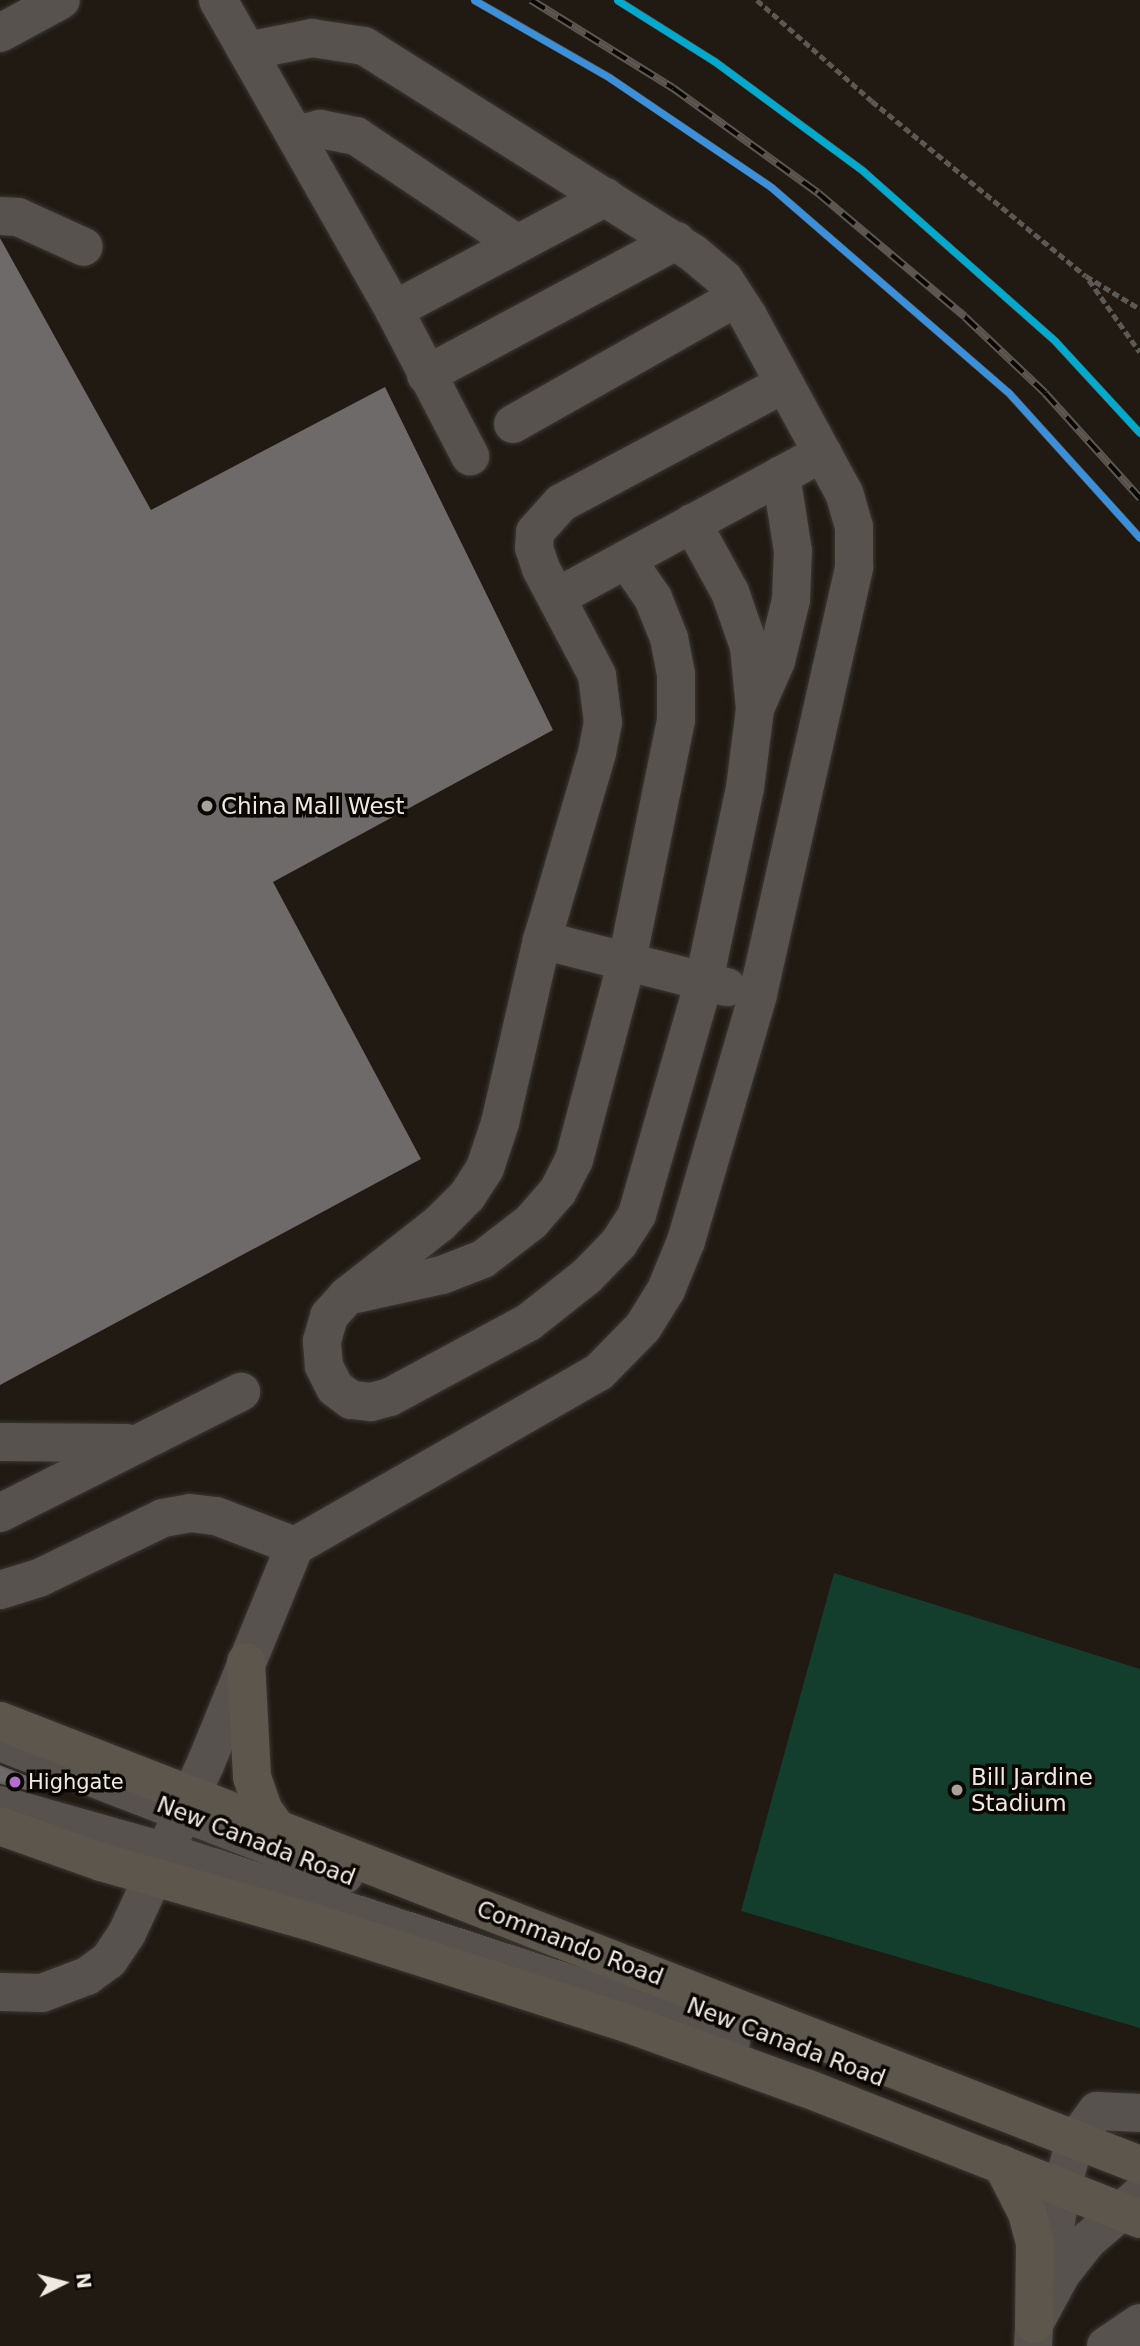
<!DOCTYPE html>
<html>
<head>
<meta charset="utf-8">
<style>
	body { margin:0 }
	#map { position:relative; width:1140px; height:2346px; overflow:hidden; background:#201a13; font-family:"DejaVu Sans",sans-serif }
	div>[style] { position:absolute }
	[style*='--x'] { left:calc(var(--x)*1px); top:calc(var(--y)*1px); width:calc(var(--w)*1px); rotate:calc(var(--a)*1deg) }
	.green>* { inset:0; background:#133d2c }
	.building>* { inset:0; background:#6e6a6a }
	.path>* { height:4.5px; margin-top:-2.25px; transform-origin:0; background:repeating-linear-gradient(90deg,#5c5853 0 7px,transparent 0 10.5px) }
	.roads { filter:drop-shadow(0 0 2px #3b3732) drop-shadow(0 0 2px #3b3732) }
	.minor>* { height:38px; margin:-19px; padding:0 19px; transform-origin:19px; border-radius:19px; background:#57524d }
	.major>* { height:38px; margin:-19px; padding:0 19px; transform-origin:19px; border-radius:19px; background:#5d564c }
	.rail>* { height:8px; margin-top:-4px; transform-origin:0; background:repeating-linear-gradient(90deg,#0a0703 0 16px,#5b5650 0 32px); box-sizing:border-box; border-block:2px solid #5b5650 }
	.rail-1>* { height:7px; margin:-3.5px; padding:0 3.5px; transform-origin:3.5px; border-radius:3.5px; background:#3a90db }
	.rail-2>* { height:7px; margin:-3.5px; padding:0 3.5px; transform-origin:3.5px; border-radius:3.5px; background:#00a9ce }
	.dots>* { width:19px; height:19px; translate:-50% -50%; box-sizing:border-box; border:4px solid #0a0703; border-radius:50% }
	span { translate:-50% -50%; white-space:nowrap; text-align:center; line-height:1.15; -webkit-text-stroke:7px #0a0703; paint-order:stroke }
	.bus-label { font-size:21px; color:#f0e9e1 }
	.left { translate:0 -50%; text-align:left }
	.poi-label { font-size:23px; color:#f0e9e1 }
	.street-label { font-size:23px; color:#f0e9e1 }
	.north { position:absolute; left:28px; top:2248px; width:70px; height:70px; -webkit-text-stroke:5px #0a0703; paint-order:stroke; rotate:84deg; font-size:19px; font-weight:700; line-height:28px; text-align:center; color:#f0e9e1 }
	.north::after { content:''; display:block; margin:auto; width:24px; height:32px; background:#f0e9e1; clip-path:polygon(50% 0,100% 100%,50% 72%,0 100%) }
</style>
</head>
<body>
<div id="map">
	<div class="green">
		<i style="clip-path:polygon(834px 1573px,1140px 1669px,1140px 2028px,741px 1911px)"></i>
	</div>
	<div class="building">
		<i style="clip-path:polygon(0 238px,151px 510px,385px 387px,553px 730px,273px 882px,421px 1159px,0 1385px)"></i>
		<i style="clip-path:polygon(0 1765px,35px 1779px,30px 1791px,0 1784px)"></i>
	</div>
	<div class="path">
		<i style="--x:757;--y:0;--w:153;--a:41.3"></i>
		<i style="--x:872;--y:101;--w:276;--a:39.3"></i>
		<i style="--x:1086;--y:276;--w:63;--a:31.4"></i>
		<i style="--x:1089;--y:280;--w:88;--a:54.7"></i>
	</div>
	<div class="roads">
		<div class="minor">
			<i style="--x:218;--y:0;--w:356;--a:60.4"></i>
			<i style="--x:394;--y:310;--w:165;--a:62.5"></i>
			<i style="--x:0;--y:33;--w:69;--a:-28.4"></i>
			<i style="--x:297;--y:135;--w:24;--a:-15"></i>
			<i style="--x:320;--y:129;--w:37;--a:11"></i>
			<i style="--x:356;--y:136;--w:192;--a:33.8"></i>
			<i style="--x:0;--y:216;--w:18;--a:3"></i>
			<i style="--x:18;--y:217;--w:72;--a:24.4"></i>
			<i style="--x:394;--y:310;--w:240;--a:-28.1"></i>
			<i style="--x:426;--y:375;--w:284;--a:-28.2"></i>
			<i style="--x:513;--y:424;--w:256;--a:-29.5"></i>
			<i style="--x:692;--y:523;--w:79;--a:61.2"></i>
			<i style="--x:730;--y:592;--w:58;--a:70.9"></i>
			<i style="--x:749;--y:647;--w:62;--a:84.5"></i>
			<i style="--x:755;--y:709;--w:80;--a:97.2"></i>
			<i style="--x:745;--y:788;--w:197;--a:102"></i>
			<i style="--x:704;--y:981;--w:243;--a:106"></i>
			<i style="--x:637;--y:1215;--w:33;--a:123"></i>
			<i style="--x:619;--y:1243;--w:46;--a:134.1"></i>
			<i style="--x:587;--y:1276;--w:74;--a:141.6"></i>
			<i style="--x:529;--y:1322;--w:158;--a:151.7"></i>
			<i style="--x:390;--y:1397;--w:20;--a:165"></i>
			<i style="--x:371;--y:1402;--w:20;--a:-174"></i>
			<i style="--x:351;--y:1400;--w:20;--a:-143"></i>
			<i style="--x:335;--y:1388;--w:25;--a:-117"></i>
			<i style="--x:324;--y:1366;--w:25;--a:-95"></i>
			<i style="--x:322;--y:1341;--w:26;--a:-74"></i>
			<i style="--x:329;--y:1316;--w:27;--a:-48"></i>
			<i style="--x:347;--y:1296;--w:118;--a:-38.1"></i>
			<i style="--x:440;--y:1223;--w:38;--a:-45"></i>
			<i style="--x:467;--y:1196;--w:33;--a:-57"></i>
			<i style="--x:485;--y:1168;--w:47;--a:-71.6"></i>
			<i style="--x:500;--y:1123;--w:188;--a:-77.1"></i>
			<i style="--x:542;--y:940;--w:195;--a:-73.6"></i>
			<i style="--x:597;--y:753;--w:31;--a:-79"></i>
			<i style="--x:603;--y:723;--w:48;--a:-97.1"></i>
			<i style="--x:597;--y:675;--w:120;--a:-117.8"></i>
			<i style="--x:541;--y:569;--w:22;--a:-108"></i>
			<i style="--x:534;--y:548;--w:16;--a:-86"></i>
			<i style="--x:535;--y:532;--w:39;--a:-48"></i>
			<i style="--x:561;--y:503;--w:253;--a:-28.1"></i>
			<i style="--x:557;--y:597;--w:302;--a:-28.5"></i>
			<i style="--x:757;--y:704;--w:47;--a:-66.2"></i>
			<i style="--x:776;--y:661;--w:63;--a:-76.2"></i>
			<i style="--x:791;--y:600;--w:49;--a:-87.7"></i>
			<i style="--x:793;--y:551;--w:77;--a:-99"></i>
			<i style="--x:542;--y:940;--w:191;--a:14.3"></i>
			<i style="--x:356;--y:1294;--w:88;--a:-12.5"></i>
			<i style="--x:442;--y:1275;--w:44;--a:-21.3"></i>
			<i style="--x:483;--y:1259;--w:61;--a:-37.6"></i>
			<i style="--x:531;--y:1222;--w:41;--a:-48.9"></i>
			<i style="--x:558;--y:1191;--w:35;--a:-63"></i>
			<i style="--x:574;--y:1160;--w:206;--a:-75.1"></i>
			<i style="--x:627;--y:961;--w:246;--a:-78.5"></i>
			<i style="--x:676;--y:720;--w:46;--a:-90"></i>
			<i style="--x:676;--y:674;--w:37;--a:-101"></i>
			<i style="--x:669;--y:638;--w:43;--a:-111.8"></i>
			<i style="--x:653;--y:598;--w:47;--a:-124.7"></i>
			<i style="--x:0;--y:1442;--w:127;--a:0.5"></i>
			<i style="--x:0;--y:1513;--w:270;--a:-26.7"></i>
			<i style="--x:0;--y:1590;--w:41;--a:-17.1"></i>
			<i style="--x:39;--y:1578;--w:138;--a:-25.8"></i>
			<i style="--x:163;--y:1518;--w:27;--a:-10"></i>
			<i style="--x:190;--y:1513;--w:26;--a:7"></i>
			<i style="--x:216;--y:1516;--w:85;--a:20.8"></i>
			<i style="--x:0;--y:1742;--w:369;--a:21.1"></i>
			<i style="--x:0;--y:1805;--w:173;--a:15.8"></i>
			<i style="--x:166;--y:1852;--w:512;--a:18.08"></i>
			<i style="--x:653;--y:2011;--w:84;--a:21.7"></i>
			<i style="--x:0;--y:1992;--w:42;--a:1.4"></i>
			<i style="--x:42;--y:1993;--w:48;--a:-20.7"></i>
			<i style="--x:87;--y:1976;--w:27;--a:-36"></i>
			<i style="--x:109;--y:1960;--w:32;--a:-56"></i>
			<i style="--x:127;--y:1933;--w:185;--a:-65.1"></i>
			<i style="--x:205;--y:1765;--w:237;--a:-67.7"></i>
			<i style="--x:295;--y:1546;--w:350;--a:-29.8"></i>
			<i style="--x:599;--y:1372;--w:63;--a:-45.6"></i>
			<i style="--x:643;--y:1327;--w:44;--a:-58.1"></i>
			<i style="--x:666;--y:1290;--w:53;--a:-67.8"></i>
			<i style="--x:686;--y:1241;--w:257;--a:-73.7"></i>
			<i style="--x:758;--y:994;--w:438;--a:-77.3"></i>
			<i style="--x:854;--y:567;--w:40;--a:-90"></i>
			<i style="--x:854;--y:527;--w:35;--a:-106"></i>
			<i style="--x:844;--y:493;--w:201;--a:-118.5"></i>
			<i style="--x:748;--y:316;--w:44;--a:-123"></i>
			<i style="--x:724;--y:279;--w:40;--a:-140"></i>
			<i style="--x:693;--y:253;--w:389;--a:-147.8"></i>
			<i style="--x:364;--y:46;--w:53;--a:-171.3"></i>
			<i style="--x:312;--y:38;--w:66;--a:168.7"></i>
			<i style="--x:1045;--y:2290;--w:100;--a:-80.8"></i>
			<i style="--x:1061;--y:2191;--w:52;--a:-74.4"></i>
			<i style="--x:1075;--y:2141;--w:37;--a:-54"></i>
			<i style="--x:1097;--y:2111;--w:43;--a:2.7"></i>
			<i style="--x:1033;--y:2346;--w:22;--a:-87"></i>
			<i style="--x:1034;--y:2324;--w:57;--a:-61.6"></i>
			<i style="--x:1061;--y:2274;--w:42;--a:-51.8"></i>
			<i style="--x:1087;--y:2241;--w:70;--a:-41"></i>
			<i style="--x:1106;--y:2346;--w:41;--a:-34.1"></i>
		</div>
		<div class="major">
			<i style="--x:246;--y:1662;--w:115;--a:87"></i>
			<i style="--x:252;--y:1777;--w:36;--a:71"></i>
			<i style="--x:264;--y:1811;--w:26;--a:54"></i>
			<i style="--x:0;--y:1721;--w:1223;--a:21.28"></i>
			<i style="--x:0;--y:1826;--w:107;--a:19.6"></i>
			<i style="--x:101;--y:1862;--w:226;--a:15.9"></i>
			<i style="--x:318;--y:1924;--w:324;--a:17.8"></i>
			<i style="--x:626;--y:2023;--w:191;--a:19.9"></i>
			<i style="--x:806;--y:2088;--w:359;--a:21.4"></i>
			<i style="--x:1002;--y:2164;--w:55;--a:63"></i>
			<i style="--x:1027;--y:2213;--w:30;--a:75"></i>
			<i style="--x:1035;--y:2242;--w:82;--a:90.7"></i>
		</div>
	</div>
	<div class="rail">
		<i style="--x:474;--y:0;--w:157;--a:29.8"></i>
		<i style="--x:610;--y:78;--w:194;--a:34.1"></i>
		<i style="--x:771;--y:187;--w:313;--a:40.9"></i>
		<i style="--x:1008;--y:392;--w:197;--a:47.9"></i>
		<i style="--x:531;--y:0;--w:167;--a:31.8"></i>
		<i style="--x:673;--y:88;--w:179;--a:35.9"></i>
		<i style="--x:818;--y:193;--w:192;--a:40.1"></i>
		<i style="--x:965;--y:317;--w:110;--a:43.5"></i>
		<i style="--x:1045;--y:393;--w:142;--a:47.9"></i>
		<i style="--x:617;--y:0;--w:115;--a:32.2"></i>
		<i style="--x:714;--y:61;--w:185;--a:36.4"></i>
		<i style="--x:863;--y:171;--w:256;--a:41.5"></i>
		<i style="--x:1055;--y:341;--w:125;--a:47.3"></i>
	</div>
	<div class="rail-1">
		<i style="--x:474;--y:0;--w:157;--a:29.8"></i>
		<i style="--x:610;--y:78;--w:194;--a:34.1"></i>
		<i style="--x:771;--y:187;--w:313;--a:40.9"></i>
		<i style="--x:1008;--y:392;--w:197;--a:47.9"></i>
	</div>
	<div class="rail-2">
		<i style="--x:617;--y:0;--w:115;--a:32.2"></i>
		<i style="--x:714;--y:61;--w:185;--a:36.4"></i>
		<i style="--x:863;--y:171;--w:256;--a:41.5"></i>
		<i style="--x:1055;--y:341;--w:125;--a:47.3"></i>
	</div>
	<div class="dots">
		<i style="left:207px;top:806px;background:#a7a199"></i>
		<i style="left:15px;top:1782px;background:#b36fd0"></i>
		<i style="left:957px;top:1790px;background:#a7a199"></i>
	</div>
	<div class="bus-label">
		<span class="left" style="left:28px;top:1782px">Highgate</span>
	</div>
	<div class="poi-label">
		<span class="left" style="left:221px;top:806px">China Mall West</span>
		<span class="left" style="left:971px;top:1790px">Bill Jardine<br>Stadium</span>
	</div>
	<div class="street-label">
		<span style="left:256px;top:1841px;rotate:21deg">New Canada Road</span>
		<span style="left:570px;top:1943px;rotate:21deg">Commando Road</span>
		<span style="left:786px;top:2042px;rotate:21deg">New Canada Road</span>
	</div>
	<div class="north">N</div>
</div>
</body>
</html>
